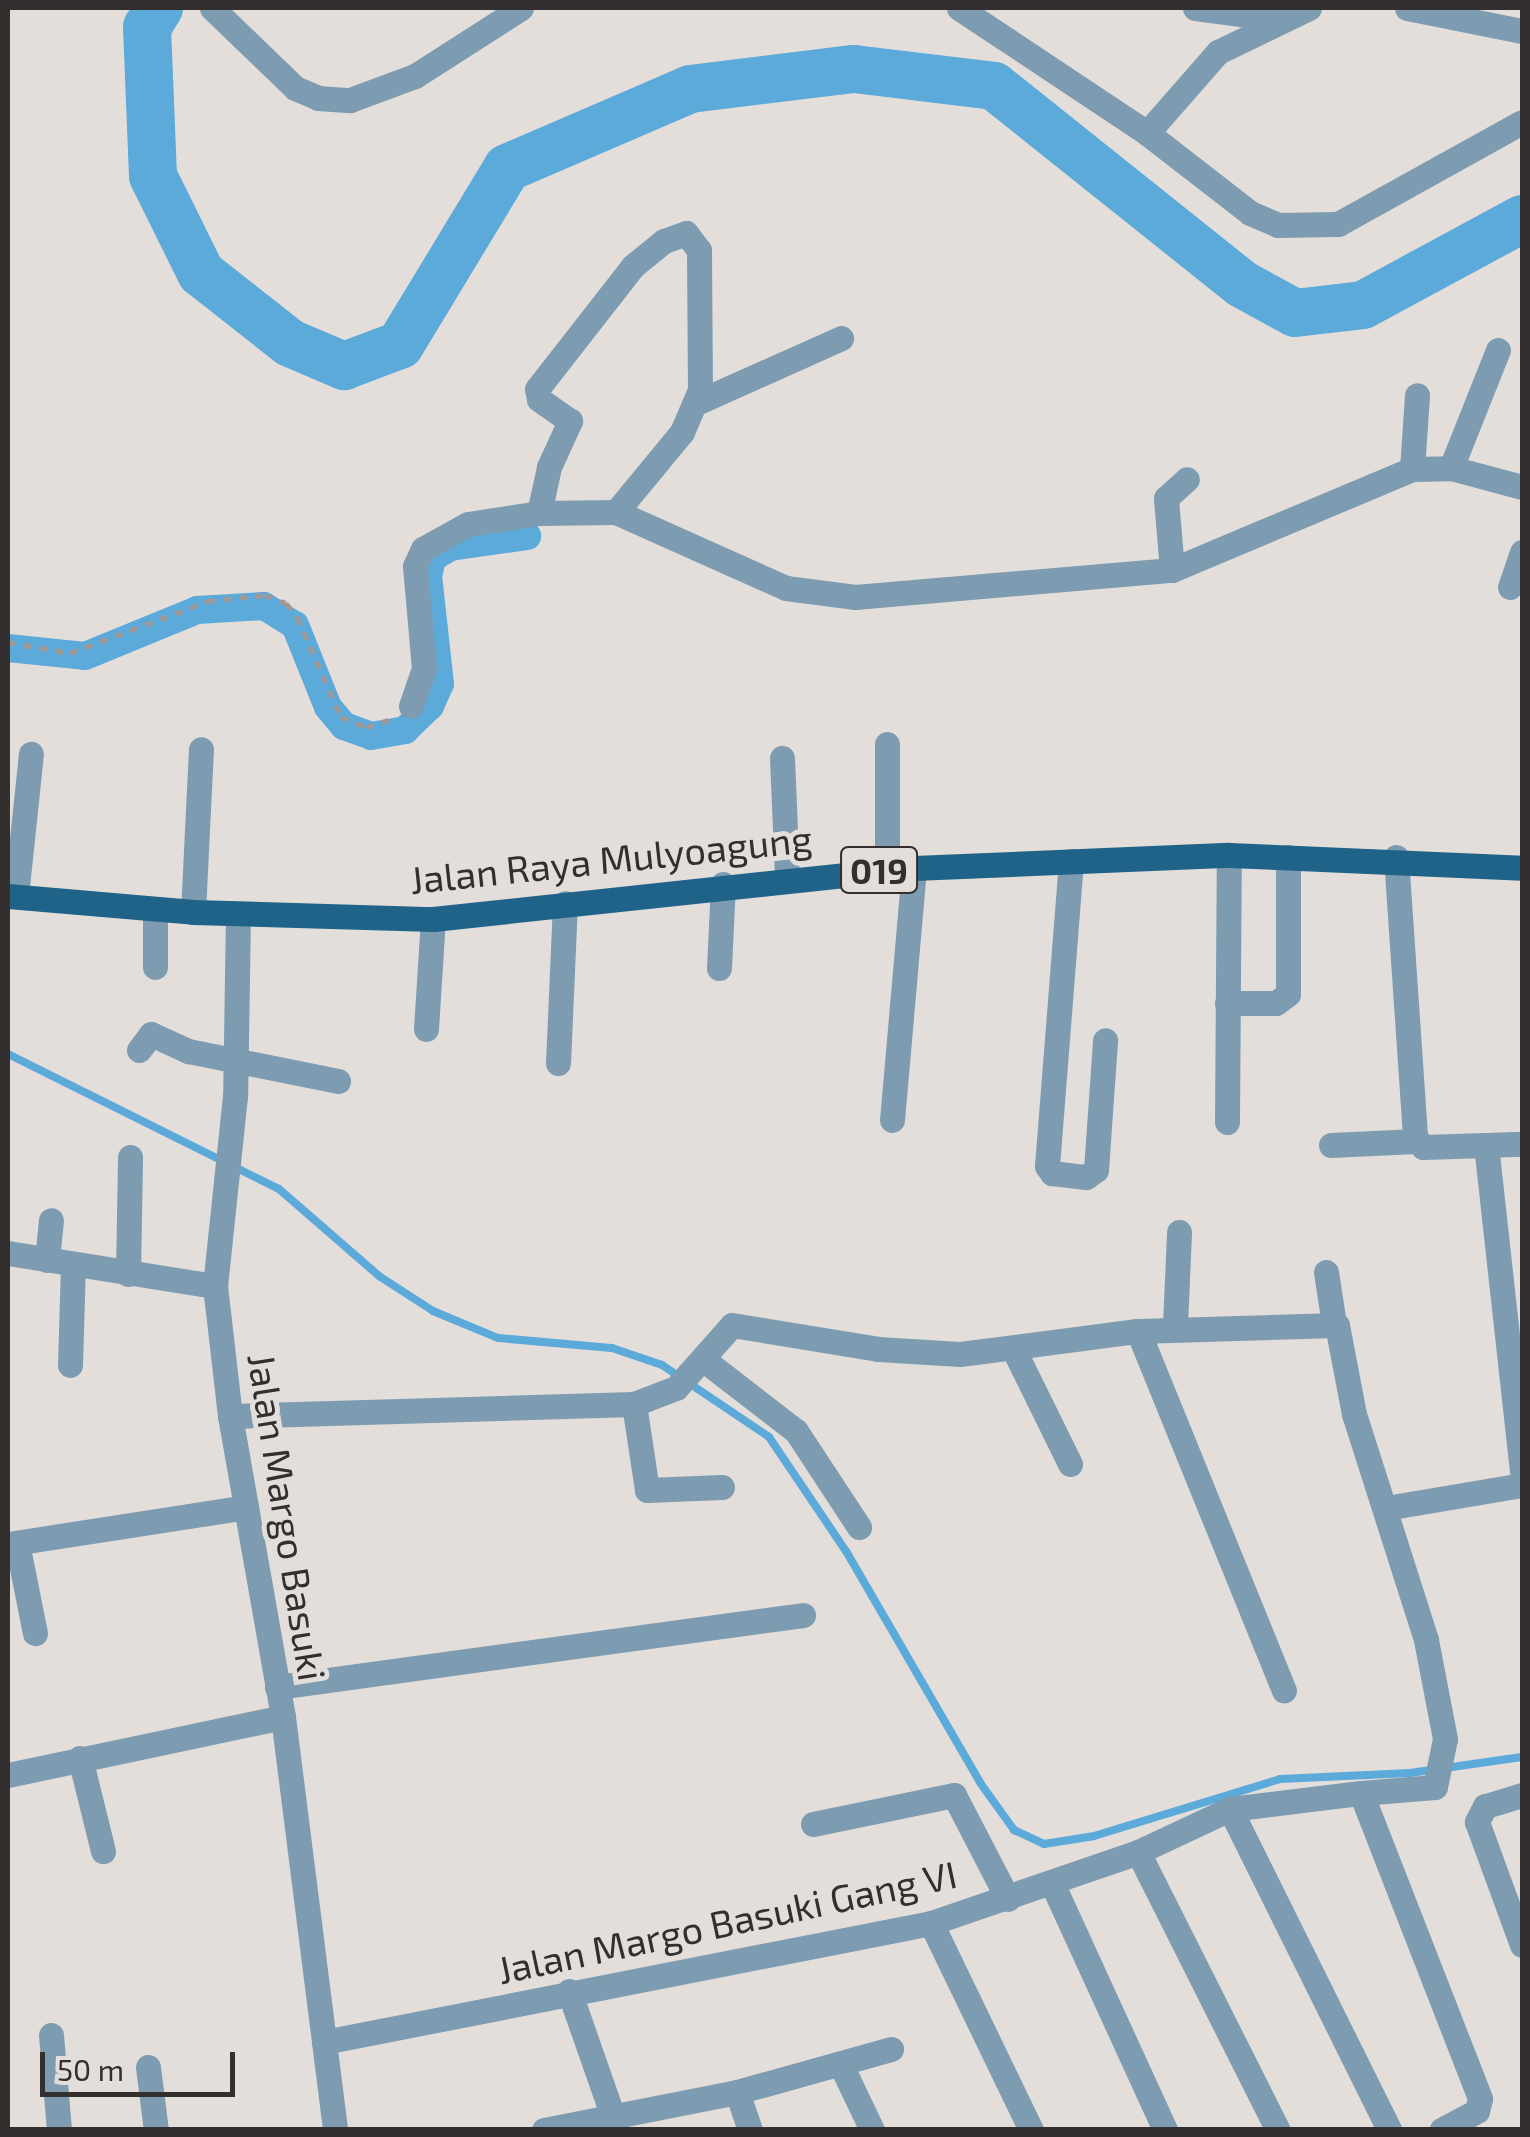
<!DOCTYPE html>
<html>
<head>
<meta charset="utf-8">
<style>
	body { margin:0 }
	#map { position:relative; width:1530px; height:2137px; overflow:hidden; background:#e4deda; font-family:"Exo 2",sans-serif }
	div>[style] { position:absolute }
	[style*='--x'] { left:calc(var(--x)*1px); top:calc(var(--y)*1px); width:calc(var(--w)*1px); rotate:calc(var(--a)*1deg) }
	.stream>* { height:8px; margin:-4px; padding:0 4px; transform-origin:4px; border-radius:4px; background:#5caada }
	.canal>* { height:28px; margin:-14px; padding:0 14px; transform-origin:14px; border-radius:14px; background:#5caada }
	.river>* { height:48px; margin:-24px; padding:0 24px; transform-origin:24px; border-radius:24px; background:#5caada }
	.path>* { height:5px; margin-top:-2.5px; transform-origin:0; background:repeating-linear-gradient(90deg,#9e9997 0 8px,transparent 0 16px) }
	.minor>* { height:25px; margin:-12.5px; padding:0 12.5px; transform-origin:12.5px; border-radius:12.5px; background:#7d9cb1 }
	.major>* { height:25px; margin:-12.5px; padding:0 12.5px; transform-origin:12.5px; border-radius:12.5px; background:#206388 }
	span { translate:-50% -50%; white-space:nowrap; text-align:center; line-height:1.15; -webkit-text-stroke:10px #e4deda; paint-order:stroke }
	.shield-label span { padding:2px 8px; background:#e4deda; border:2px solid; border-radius:8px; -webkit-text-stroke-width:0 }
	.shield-label { font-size:35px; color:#322f2e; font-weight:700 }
	.street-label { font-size:38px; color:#322f2e }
	.frame { position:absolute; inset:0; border:10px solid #322f2e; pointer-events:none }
	.scale { position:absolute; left:40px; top:2052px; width:195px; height:45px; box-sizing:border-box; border:5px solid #322f2e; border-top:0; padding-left:12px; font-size:30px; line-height:35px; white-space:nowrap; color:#322f2e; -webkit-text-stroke:8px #e4deda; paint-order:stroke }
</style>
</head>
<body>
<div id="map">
	<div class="stream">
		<i style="--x:8;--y:1054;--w:303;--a:26.5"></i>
		<i style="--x:279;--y:1189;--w:133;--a:41"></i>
		<i style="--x:379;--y:1276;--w:64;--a:32.9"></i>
		<i style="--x:433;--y:1311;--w:70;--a:22.6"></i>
		<i style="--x:498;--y:1338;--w:114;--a:5"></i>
		<i style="--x:612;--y:1348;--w:53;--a:18.8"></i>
		<i style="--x:662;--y:1365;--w:129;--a:33.9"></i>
		<i style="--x:769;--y:1437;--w:138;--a:56"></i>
		<i style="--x:846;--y:1551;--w:269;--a:59.9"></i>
		<i style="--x:981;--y:1784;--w:57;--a:54.3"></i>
		<i style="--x:1014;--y:1830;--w:33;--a:25"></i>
		<i style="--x:1044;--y:1844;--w:51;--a:-9.1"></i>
		<i style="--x:1094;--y:1836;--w:195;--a:-17"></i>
		<i style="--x:1280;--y:1779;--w:130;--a:-2.6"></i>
		<i style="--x:1410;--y:1773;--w:113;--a:-8.1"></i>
	</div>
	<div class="canal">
		<i style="--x:8;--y:648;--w:77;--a:5.9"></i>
		<i style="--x:85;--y:656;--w:121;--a:-22.3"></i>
		<i style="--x:197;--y:610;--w:67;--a:-3.4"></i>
		<i style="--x:264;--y:606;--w:36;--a:32"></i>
		<i style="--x:295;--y:625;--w:88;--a:68.1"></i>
		<i style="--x:328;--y:707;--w:25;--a:50"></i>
		<i style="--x:344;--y:726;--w:29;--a:20"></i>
		<i style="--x:371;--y:736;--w:35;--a:-10"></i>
		<i style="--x:405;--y:730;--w:35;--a:-44"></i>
		<i style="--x:430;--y:706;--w:24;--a:-66"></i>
		<i style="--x:440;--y:684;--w:109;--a:-96.3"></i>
		<i style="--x:428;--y:576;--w:18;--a:-77"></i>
		<i style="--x:432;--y:558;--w:21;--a:-31"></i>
		<i style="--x:450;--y:547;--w:78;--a:-8.1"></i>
	</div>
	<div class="river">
		<i style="--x:159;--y:8;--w:22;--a:122"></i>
		<i style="--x:147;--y:27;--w:149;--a:87.7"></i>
		<i style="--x:153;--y:176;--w:108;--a:63.7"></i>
		<i style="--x:201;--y:273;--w:113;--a:38.2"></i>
		<i style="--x:290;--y:343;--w:59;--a:23.1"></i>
		<i style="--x:344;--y:366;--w:60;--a:-20.6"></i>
		<i style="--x:400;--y:345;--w:207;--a:-58.8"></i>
		<i style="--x:507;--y:168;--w:199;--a:-23.3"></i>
		<i style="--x:690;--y:89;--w:165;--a:-7"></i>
		<i style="--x:854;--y:69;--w:141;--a:6.9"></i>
		<i style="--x:994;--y:86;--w:317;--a:38.6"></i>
		<i style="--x:1242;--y:284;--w:60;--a:28.7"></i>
		<i style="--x:1295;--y:313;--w:68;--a:-6.7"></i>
		<i style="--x:1363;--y:305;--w:181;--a:-28.4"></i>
	</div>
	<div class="path">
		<i style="--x:8;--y:642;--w:63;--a:10.1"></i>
		<i style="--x:70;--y:653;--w:147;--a:-20.6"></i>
		<i style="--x:208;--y:601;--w:57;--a:-6"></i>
		<i style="--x:265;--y:595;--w:22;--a:21"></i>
		<i style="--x:286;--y:603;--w:18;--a:52"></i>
		<i style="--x:297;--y:617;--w:109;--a:66.3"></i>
		<i style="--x:341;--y:717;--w:27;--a:22"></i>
		<i style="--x:366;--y:727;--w:27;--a:-17"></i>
	</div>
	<div class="minor">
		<i style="--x:212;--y:8;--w:115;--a:43.9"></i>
		<i style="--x:295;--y:88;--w:25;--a:23"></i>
		<i style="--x:318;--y:98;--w:32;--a:4"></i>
		<i style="--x:350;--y:100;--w:69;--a:-20.3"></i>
		<i style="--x:415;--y:76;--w:126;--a:-32.7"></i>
		<i style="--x:959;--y:8;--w:226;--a:33.6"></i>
		<i style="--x:1147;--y:133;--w:130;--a:37.8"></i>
		<i style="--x:1250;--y:213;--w:30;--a:23"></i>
		<i style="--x:1278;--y:225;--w:60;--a:-1"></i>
		<i style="--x:1338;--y:224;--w:210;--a:-29"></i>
		<i style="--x:1195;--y:8;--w:83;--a:7.6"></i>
		<i style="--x:1407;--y:8;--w:117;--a:11.3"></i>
		<i style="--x:1147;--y:133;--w:108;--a:-48.8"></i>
		<i style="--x:1218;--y:52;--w:101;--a:-25.8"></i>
		<i style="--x:696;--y:403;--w:159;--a:-24.1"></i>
		<i style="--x:1451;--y:468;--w:127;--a:-68.3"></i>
		<i style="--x:1412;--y:469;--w:74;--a:-86.1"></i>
		<i style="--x:539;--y:513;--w:47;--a:-77.7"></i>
		<i style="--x:549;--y:467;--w:51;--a:-65.5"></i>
		<i style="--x:570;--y:421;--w:38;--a:-145"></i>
		<i style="--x:539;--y:399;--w:10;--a:-101"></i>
		<i style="--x:537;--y:389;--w:156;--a:-52"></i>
		<i style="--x:633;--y:266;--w:40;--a:-39"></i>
		<i style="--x:664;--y:241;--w:23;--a:-20"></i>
		<i style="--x:686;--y:233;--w:21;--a:53"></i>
		<i style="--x:699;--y:250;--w:140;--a:89.6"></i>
		<i style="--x:700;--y:390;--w:46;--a:113.2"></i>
		<i style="--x:682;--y:432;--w:104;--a:129.5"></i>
		<i style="--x:1172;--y:570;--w:72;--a:-94.8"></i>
		<i style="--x:1166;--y:498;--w:28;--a:-42"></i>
		<i style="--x:1510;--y:587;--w:37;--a:-71"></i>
		<i style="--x:411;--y:706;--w:39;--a:-71"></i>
		<i style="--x:424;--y:669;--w:103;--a:-95"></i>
		<i style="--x:415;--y:566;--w:19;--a:-65"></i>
		<i style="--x:423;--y:549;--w:51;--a:-29.1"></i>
		<i style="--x:468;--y:524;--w:72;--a:-8.8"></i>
		<i style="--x:539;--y:513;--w:77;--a:-0.7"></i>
		<i style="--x:616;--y:512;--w:186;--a:24.1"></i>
		<i style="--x:786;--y:588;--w:70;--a:7.4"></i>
		<i style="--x:855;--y:597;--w:318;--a:-4.9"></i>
		<i style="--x:1172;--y:570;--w:260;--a:-22.8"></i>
		<i style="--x:1412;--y:469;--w:39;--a:-1"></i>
		<i style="--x:1451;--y:468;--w:73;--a:15"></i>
		<i style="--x:782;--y:758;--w:121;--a:87.6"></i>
		<i style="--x:1396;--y:857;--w:281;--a:86.1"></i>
		<i style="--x:1415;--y:1137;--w:13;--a:51"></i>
		<i style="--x:1423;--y:1147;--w:63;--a:-1.8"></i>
		<i style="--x:1486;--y:1145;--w:328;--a:83.7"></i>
		<i style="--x:1071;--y:861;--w:306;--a:94.5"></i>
		<i style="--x:1047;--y:1166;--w:9;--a:54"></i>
		<i style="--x:1052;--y:1173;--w:34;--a:7"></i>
		<i style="--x:1086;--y:1177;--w:12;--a:-35"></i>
		<i style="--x:1096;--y:1170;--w:130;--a:-86"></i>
		<i style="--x:887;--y:870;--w:126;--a:-90"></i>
		<i style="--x:16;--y:896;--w:143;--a:-84"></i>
		<i style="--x:193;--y:912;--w:163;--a:-87.2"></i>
		<i style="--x:238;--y:914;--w:182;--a:90.9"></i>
		<i style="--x:235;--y:1096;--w:191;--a:96"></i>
		<i style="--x:215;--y:1286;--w:131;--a:83.4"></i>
		<i style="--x:230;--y:1416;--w:306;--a:80"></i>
		<i style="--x:283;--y:1717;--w:416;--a:82.8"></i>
		<i style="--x:155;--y:967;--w:58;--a:-90"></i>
		<i style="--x:719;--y:968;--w:84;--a:-87.3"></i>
		<i style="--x:1227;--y:1003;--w:49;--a:0"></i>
		<i style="--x:1276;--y:1003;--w:15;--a:-37"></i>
		<i style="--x:1288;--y:994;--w:137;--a:-90"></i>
		<i style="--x:426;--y:1029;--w:110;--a:-86.4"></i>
		<i style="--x:139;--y:1050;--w:20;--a:-53"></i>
		<i style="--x:151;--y:1034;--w:41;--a:24.7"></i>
		<i style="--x:188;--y:1051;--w:153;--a:11.3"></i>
		<i style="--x:558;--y:1063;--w:160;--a:-87.5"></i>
		<i style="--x:892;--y:1120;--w:253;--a:-85"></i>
		<i style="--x:1227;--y:1122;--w:267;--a:-89.6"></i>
		<i style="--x:1331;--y:1145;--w:85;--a:-2.7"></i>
		<i style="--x:1486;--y:1145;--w:36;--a:-2"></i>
		<i style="--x:8;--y:1253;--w:210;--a:9.1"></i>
		<i style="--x:47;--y:1260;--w:40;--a:-84.3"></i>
		<i style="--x:1326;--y:1272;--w:53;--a:81.3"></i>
		<i style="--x:128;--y:1274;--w:117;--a:-89"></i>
		<i style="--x:1175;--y:1325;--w:93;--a:-87.5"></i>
		<i style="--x:1138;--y:1331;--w:199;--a:-1.7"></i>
		<i style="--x:1337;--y:1325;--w:91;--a:79.2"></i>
		<i style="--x:1354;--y:1414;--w:237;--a:72.3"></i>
		<i style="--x:1426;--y:1640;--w:101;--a:79.1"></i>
		<i style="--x:1445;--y:1739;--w:49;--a:101.8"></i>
		<i style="--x:1435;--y:1787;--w:74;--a:175.4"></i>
		<i style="--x:1014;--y:1350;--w:127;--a:63.8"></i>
		<i style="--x:704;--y:1360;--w:116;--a:37.7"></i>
		<i style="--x:796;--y:1431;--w:115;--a:56.7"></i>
		<i style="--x:70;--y:1365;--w:100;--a:-88.3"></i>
		<i style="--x:634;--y:1404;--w:87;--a:81.4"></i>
		<i style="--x:647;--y:1490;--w:75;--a:-2.3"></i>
		<i style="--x:230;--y:1416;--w:404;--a:-1.7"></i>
		<i style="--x:634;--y:1404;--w:45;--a:-20.9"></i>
		<i style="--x:676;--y:1388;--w:84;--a:-48.4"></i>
		<i style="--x:732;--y:1325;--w:148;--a:9.3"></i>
		<i style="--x:878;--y:1349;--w:82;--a:3.5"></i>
		<i style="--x:960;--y:1354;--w:179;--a:-7.4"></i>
		<i style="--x:1138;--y:1331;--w:388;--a:67.9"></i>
		<i style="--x:1386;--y:1508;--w:138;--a:-9.6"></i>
		<i style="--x:17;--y:1543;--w:92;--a:78.7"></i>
		<i style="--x:8;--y:1544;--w:241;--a:-8.8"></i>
		<i style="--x:277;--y:1687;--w:531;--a:-7.79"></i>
		<i style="--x:80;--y:1758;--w:96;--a:76.1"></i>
		<i style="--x:8;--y:1775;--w:281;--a:-11.9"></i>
		<i style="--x:1522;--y:1795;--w:39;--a:163"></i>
		<i style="--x:1485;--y:1806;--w:18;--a:117"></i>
		<i style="--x:1477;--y:1822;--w:131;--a:69.9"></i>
		<i style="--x:1230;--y:1809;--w:358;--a:63.6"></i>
		<i style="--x:813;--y:1824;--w:144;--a:-11.6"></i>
		<i style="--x:954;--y:1795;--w:117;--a:62.6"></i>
		<i style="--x:1138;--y:1852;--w:311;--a:63.3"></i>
		<i style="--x:1052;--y:1883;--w:272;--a:65.4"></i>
		<i style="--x:931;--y:1923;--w:230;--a:64.2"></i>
		<i style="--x:569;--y:1991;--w:145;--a:70.7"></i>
		<i style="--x:51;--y:2035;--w:95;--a:85.2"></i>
		<i style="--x:324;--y:2042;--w:619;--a:-11.09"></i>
		<i style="--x:931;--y:1923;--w:219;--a:-18.9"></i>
		<i style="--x:1138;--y:1852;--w:102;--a:-25.1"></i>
		<i style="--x:1230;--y:1809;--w:132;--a:-7"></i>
		<i style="--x:1361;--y:1793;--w:328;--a:68.7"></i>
		<i style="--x:1480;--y:2099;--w:12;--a:104"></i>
		<i style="--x:1477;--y:2111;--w:40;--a:152"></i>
		<i style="--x:841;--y:2065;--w:72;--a:64.5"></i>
		<i style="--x:148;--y:2067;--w:64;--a:82.8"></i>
		<i style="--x:737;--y:2092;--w:40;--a:71.1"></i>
		<i style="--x:544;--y:2130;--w:197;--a:-11.1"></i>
		<i style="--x:737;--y:2092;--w:160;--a:-15.6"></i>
	</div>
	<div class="major">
		<i style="--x:8;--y:896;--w:186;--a:4.9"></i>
		<i style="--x:193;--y:912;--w:240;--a:1.7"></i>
		<i style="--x:433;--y:919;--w:484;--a:-6.1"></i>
		<i style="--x:914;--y:868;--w:315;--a:-2.4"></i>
		<i style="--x:1229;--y:855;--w:293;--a:2.5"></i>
	</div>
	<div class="shield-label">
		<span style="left:879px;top:870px">019</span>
	</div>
	<div class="street-label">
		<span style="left:611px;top:859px;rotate:-6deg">Jalan Raya Mulyoagung</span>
		<span style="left:287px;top:1517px;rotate:81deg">Jalan Margo Basuki</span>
		<span style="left:727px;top:1922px;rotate:-12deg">Jalan Margo Basuki Gang VI</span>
	</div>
	<div class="frame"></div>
	<div class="scale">50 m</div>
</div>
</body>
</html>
